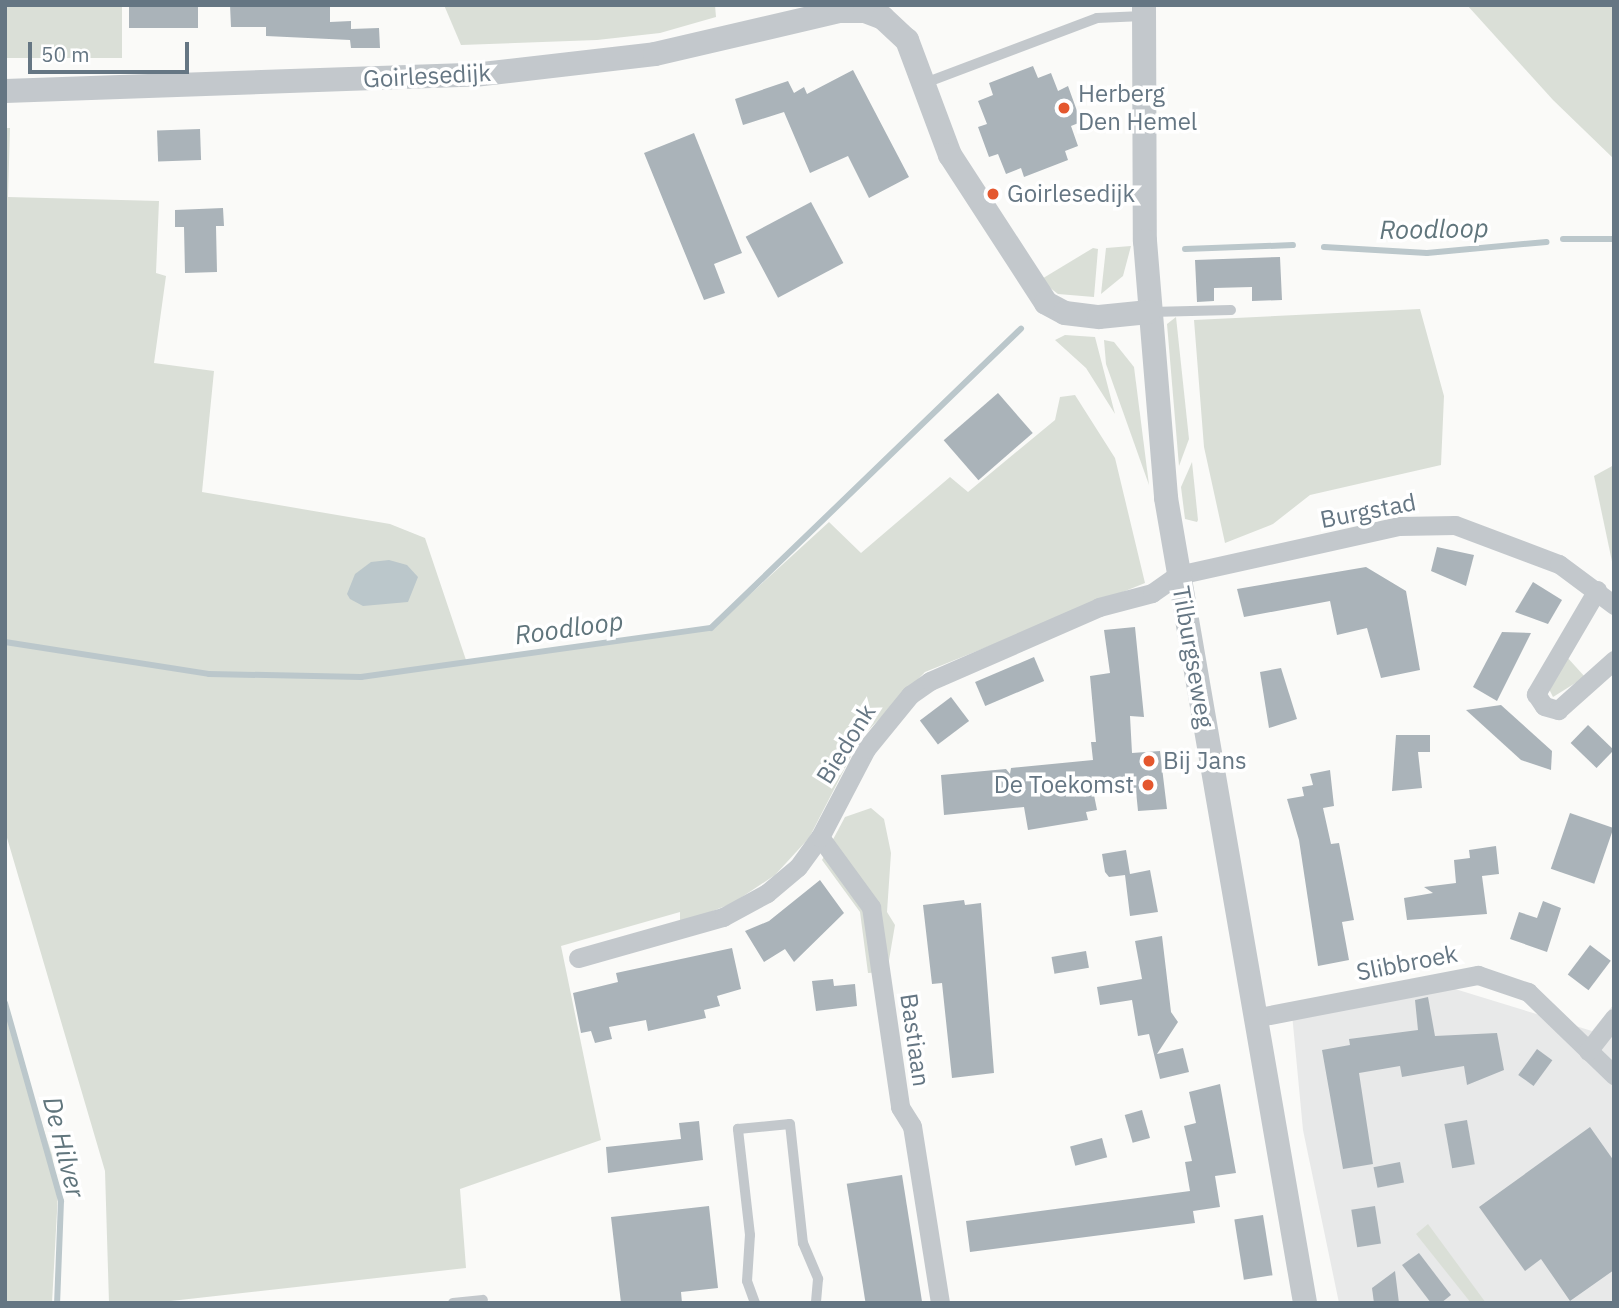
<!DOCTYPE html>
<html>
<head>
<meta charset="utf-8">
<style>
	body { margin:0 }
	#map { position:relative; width:1619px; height:1308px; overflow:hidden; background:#fafaf8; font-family:"IBM Plex Sans",sans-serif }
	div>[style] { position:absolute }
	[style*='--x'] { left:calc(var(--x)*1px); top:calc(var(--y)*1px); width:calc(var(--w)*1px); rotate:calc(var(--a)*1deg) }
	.built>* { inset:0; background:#e8e9e9 }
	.green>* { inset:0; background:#dadfd7; transform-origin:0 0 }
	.water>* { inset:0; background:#bbc7cb }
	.stream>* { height:6px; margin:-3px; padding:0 3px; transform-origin:3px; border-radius:3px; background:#bbc7cb }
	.building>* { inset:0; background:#aab3b9; transform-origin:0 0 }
	.service>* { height:10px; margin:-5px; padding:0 5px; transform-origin:5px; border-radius:5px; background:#c3c8cc }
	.minor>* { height:19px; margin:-9.5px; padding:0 9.5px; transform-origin:9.5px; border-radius:9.5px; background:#c3c8cc }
	.tertiary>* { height:24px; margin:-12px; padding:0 12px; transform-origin:12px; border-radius:12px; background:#c3c8cc }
	.dots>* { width:19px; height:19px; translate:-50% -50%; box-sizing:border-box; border:4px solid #fff; border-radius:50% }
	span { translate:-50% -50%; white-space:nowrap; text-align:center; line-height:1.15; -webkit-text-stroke:7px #fff; paint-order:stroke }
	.street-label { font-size:24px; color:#657683 }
	.poi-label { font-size:24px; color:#657683 }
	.left { translate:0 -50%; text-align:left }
	.right { translate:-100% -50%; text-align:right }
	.water-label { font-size:26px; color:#60757c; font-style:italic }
	.frame { position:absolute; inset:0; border:7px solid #657683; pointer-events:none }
	.scale { position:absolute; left:28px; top:42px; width:161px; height:32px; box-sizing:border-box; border:4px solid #657683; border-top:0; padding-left:9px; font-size:21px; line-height:24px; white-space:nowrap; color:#657683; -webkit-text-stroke:5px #fff; paint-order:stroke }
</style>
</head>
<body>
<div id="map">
	<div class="built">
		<i style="clip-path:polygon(1442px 985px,1592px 1031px,1614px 1004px,1614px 1303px,1339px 1303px,1303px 1130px,1292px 1014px)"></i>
	</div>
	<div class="green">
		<i style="left:5px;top:5px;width:117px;height:53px"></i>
		<i style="clip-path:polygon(444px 5px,715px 5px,716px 17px,660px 33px,597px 40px,461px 45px)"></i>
		<i style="clip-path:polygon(1467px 5px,1614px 5px,1614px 159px,1553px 100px)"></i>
		<i style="clip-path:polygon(5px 128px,10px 128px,8px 197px,159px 201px,156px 273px,166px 276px,154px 363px,214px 371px,202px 492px,390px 524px,425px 538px,467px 663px,712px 629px,829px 522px,861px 553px,950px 477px,968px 492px,1055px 420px,1060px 397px,1075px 395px,1115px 458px,1145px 583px,925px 672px,860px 739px,809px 838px,775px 875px,733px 903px,680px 924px,680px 912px,561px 946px,601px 1140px,460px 1189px,466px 1268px,153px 1303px,109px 1303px,105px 1171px,5px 831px)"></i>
		<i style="clip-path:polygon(1131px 246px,1123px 276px,1101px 294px,1106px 248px)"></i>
		<i style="clip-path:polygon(1093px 248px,1098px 249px,1094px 297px,1058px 294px,1040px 280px)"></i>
		<i style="clip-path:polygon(1420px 309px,1444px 396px,1441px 465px,1310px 495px,1273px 524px,1225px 543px,1204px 447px,1194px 320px)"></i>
		<i style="clip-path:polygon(1176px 317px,1189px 439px,1179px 466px,1167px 324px)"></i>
		<i style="clip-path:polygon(1065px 335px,1095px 337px,1115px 414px,1086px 368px,1055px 340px)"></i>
		<i style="clip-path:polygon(1104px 340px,1114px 342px,1134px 367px,1149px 485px,1106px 364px)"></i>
		<i style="clip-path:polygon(1192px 462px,1198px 520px,1197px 522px,1185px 519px,1181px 487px)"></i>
		<i style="clip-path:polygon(1614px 465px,1614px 571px,1594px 476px)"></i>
		<i style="clip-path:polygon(1566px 656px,1585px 677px,1553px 697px,1548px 687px)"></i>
		<i style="clip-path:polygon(871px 808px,884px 819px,891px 853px,887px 912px,895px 925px,887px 972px,868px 973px,860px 912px,822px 860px,845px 817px)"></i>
		<i style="clip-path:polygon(5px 1008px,52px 1155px,58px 1193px,52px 1303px,5px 1303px)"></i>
		<i style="clip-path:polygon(1428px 1224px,1486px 1303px,1471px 1303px,1416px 1234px)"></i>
	</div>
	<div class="water">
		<i style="clip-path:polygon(389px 560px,407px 565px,418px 577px,408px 602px,363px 606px,350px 599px,347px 594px,355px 574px,371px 562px)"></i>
	</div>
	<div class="stream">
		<i style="--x:1563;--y:239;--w:51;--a:0"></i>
		<i style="--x:1324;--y:247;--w:103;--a:3.3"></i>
		<i style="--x:1427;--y:253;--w:120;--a:-5.3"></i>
		<i style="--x:1185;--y:249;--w:108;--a:-2.1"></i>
		<i style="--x:5;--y:642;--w:206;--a:8.9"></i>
		<i style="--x:209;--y:674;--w:152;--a:1.1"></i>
		<i style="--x:361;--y:677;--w:353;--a:-8"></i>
		<i style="--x:711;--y:628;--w:431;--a:-44"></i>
		<i style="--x:5;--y:1003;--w:206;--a:74.2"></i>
		<i style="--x:61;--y:1201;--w:102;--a:92.2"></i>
	</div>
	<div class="building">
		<i style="left:129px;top:5px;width:69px;height:23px"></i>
		<i style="clip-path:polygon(230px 5px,330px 5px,330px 22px,351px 21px,351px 29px,379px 28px,380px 48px,351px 48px,350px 40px,266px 36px,266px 27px,231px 27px)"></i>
		<i style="clip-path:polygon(1033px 66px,1038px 78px,1051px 73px,1058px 91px,1068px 86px,1081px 122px,1071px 126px,1078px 146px,1065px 151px,1068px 160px,1024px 177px,1021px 168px,1006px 174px,998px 154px,989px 157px,978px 127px,987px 124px,978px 101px,993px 95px,989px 83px)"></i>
		<i style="clip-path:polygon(853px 70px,909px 177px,869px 198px,848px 156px,810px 173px,784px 112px,743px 125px,735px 99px,788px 81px,794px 93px,804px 87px,807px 94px)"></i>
		<i style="left:200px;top:129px;width:31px;height:43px;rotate:88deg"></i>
		<i style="clip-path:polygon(694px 133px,742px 253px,714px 264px,725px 293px,704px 300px,644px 153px)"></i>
		<i style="left:811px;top:202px;width:69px;height:74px;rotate:62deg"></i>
		<i style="clip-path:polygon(223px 208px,224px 226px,216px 226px,217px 272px,185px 273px,184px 227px,175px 227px,175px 210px)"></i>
		<i style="clip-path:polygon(1280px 257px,1282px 300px,1252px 301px,1252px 287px,1214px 288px,1214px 301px,1197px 302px,1195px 260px)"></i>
		<i style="left:998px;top:393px;width:53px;height:72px;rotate:49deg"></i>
		<i style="clip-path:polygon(1437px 547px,1474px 555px,1466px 586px,1431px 571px)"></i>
		<i style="clip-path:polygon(1366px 567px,1406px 591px,1420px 670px,1381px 678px,1367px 628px,1337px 635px,1330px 601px,1244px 617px,1237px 589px)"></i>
		<i style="clip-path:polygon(1533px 582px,1562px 600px,1548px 624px,1515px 612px)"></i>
		<i style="clip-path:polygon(1135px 627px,1144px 717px,1130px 716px,1132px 753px,1160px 751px,1167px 809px,1138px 811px,1136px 791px,1094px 795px,1097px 810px,1086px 812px,1088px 820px,1028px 830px,1024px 807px,944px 815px,941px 775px,1006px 769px,1010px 774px,1011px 768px,1093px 760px,1091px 742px,1096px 742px,1090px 676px,1110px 673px,1104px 630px)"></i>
		<i style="clip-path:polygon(1502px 632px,1531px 633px,1497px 701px,1473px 687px)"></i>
		<i style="left:1034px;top:657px;width:26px;height:64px;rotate:67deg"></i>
		<i style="clip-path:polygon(1281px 668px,1297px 719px,1269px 728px,1260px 672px)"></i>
		<i style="left:951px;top:697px;width:30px;height:39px;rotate:53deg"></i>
		<i style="clip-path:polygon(1501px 705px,1552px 751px,1551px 770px,1521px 760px,1466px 710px)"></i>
		<i style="left:1588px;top:725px;width:36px;height:25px;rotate:44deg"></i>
		<i style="clip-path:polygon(1396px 735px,1430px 735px,1430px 752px,1418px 752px,1422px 788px,1392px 791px)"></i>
		<i style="clip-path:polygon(1330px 770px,1334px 806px,1323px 808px,1331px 844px,1339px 843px,1354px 920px,1342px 922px,1349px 960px,1318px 966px,1299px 840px,1287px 799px,1304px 796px,1302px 787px,1313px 785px,1310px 774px)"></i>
		<i style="left:1570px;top:813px;width:46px;height:59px;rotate:19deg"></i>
		<i style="clip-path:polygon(1496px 846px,1499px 874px,1482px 876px,1487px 914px,1407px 920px,1404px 898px,1433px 893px,1424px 887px,1456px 883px,1454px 860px,1470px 858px,1469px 850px)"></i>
		<i style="clip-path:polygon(1126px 850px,1130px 874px,1150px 870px,1158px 912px,1130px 916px,1125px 875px,1109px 877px,1105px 872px,1102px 854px)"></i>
		<i style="clip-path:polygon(820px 880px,844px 913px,794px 962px,785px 949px,764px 962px,745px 931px,769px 921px)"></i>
		<i style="clip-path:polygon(964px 900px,965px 905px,981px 903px,994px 1073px,952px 1078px,942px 983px,932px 984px,923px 905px)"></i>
		<i style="clip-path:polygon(1543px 901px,1561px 908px,1547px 952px,1510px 939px,1519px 912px,1537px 918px)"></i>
		<i style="clip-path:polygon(1162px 936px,1171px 1012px,1178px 1022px,1157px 1054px,1183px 1048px,1189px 1072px,1160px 1079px,1149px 1034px,1138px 1036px,1132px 1000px,1100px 1005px,1097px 987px,1142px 979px,1135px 941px)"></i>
		<i style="left:1590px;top:945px;width:26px;height:37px;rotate:37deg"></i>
		<i style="clip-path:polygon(732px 948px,741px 989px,717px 996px,720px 1006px,704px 1010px,706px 1018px,648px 1031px,646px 1020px,609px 1027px,612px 1039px,595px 1043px,591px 1031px,581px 1033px,573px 993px,618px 982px,616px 973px)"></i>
		<i style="left:1086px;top:951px;width:17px;height:35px;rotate:80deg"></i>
		<i style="clip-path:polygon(833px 979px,834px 986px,855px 984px,857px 1006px,816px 1011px,812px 981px)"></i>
		<i style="clip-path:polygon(1428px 997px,1435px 1036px,1497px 1033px,1504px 1070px,1467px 1085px,1464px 1066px,1402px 1077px,1400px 1066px,1359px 1073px,1373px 1164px,1343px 1169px,1322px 1050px,1350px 1045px,1349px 1039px,1418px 1030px,1415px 1000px)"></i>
		<i style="left:1537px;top:1049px;width:19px;height:32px;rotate:36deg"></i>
		<i style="clip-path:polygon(1220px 1084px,1236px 1173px,1215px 1176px,1220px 1207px,1193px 1211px,1195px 1223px,970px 1252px,966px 1221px,1190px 1191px,1185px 1162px,1192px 1161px,1184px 1126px,1196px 1123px,1189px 1092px)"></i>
		<i style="left:1142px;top:1110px;width:29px;height:18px;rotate:74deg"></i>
		<i style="left:1467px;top:1120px;width:45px;height:23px;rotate:80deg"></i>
		<i style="clip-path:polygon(699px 1121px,703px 1160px,608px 1173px,606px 1147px,681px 1139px,679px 1123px)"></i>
		<i style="clip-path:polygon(1590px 1127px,1614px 1161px,1614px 1270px,1570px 1301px,1541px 1259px,1525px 1271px,1479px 1207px)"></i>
		<i style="left:1102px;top:1138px;width:20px;height:33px;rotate:75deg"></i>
		<i style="left:1400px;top:1162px;width:21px;height:27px;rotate:79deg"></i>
		<i style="left:902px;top:1175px;width:130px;height:56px;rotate:81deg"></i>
		<i style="clip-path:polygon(709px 1206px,718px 1288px,681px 1292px,682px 1303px,621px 1303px,611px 1217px)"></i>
		<i style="left:1375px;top:1206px;width:38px;height:24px;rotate:81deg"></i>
		<i style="left:1263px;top:1215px;width:61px;height:29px;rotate:81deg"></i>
		<i style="clip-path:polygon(1419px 1253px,1451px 1295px,1441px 1303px,1431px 1303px,1402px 1265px)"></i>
		<i style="clip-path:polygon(1395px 1271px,1399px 1303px,1374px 1303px,1372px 1288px)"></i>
	</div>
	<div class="service">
		<i style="--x:925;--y:83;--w:184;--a:-20.7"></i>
		<i style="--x:1097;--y:18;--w:46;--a:-2.5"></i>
		<i style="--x:1151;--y:312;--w:80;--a:-1.4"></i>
		<i style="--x:453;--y:1303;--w:30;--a:-6"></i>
		<i style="--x:755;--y:1303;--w:23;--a:-110"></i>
		<i style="--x:747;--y:1281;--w:46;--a:-86.3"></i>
		<i style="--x:750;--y:1235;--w:107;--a:-96.5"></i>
		<i style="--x:738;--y:1129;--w:52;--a:-5.5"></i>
		<i style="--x:790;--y:1124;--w:120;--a:83.8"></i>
		<i style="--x:803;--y:1243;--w:39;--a:67"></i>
		<i style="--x:818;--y:1279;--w:24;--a:95"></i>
	</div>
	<div class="minor">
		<i style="--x:1597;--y:590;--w:121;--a:120.4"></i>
		<i style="--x:1536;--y:694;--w:14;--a:56"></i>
		<i style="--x:1544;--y:706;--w:15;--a:16"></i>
		<i style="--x:1558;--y:710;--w:75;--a:-41.8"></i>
		<i style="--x:820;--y:837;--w:87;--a:53.9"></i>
		<i style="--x:871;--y:907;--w:202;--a:81.7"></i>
		<i style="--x:900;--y:1107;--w:22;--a:58"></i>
		<i style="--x:912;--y:1126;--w:179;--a:81"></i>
		<i style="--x:578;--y:958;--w:151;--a:-15.8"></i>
		<i style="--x:723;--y:917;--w:50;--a:-28.6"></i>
		<i style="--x:767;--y:893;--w:40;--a:-40"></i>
		<i style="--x:798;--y:867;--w:37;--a:-54"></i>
		<i style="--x:820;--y:837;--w:99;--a:-62.4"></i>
		<i style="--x:866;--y:749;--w:70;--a:-50.8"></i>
		<i style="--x:910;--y:695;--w:24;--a:-35"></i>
		<i style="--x:930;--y:681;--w:184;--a:-23.6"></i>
		<i style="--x:1099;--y:607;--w:55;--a:-14.8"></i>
		<i style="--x:1152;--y:593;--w:32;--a:-35"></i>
		<i style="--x:1178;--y:575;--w:226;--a:-12.5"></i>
		<i style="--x:1399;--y:526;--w:56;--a:-1"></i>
		<i style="--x:1455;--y:525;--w:111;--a:20.6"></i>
		<i style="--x:1559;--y:564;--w:69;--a:36.7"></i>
		<i style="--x:1259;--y:1017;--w:223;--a:-10.9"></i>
		<i style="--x:1478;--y:975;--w:53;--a:18.8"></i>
		<i style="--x:1528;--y:992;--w:120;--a:44"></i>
		<i style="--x:1588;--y:1051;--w:42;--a:-51.8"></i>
	</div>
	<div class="tertiary">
		<i style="--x:1144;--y:5;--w:236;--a:89.8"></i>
		<i style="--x:1145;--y:241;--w:258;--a:85.3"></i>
		<i style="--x:1166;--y:498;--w:817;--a:80.2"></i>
		<i style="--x:5;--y:91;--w:469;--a:-2"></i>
		<i style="--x:474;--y:75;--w:182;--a:-6.6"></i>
		<i style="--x:655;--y:54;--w:190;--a:-13.1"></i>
		<i style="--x:840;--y:11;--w:25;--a:0"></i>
		<i style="--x:865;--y:11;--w:19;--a:21"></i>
		<i style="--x:883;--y:18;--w:33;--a:43"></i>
		<i style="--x:907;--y:40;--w:123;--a:69.5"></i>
		<i style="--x:950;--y:155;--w:176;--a:57"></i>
		<i style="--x:1046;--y:303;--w:21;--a:28"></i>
		<i style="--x:1065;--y:313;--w:34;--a:7"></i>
		<i style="--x:1099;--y:317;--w:50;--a:-5.7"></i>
	</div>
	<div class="dots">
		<i style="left:1064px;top:108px;background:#e4572e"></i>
		<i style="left:993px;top:194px;background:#e4572e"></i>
		<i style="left:1149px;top:761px;background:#e4572e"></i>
		<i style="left:1148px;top:785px;background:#e4572e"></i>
	</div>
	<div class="street-label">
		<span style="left:427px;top:76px;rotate:-3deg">Goirlesedijk</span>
		<span style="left:1368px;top:511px;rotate:-11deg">Burgstad</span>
		<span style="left:1193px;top:657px;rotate:80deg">Tilburgseweg</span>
		<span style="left:846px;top:744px;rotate:-58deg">Biedonk</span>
		<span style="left:1407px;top:963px;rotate:-11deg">Slibbroek</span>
		<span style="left:915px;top:1040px;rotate:82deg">Bastiaan</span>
	</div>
	<div class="poi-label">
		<span class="left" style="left:1078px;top:108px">Herberg<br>Den Hemel</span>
		<span class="left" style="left:1007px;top:194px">Goirlesedijk</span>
		<span class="left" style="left:1163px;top:761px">Bij Jans</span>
		<span class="right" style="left:1134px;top:785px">De Toekomst</span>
	</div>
	<div class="water-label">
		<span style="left:1434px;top:229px;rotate:-1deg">Roodloop</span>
		<span style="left:569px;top:628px;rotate:-8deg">Roodloop</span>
		<span style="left:64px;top:1147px;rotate:76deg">De Hilver</span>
	</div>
	<div class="frame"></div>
	<div class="scale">50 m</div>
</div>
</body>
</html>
